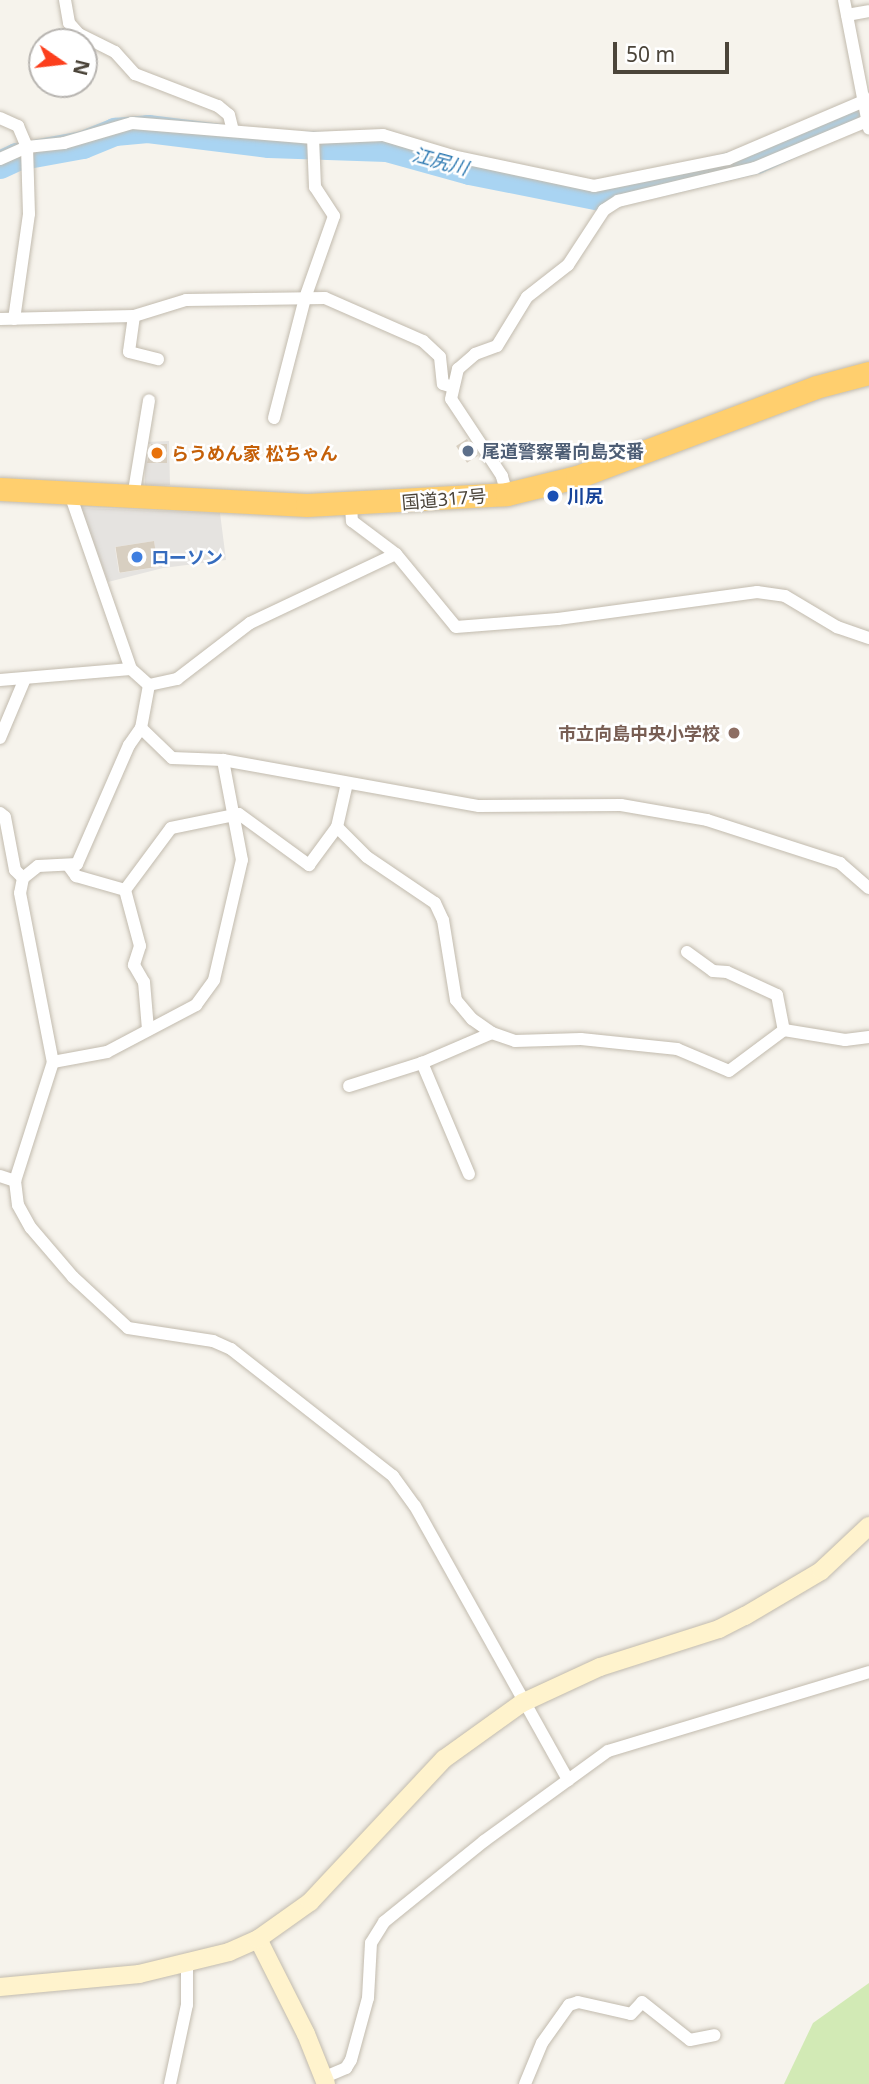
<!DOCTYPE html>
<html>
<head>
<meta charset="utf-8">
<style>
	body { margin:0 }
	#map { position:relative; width:869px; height:2084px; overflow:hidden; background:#f6f3ec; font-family:"Noto Sans","Noto Sans JP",sans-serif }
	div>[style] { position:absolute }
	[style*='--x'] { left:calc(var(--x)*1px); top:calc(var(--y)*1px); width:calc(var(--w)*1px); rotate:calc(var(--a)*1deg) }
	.green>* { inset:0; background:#d2eab5 }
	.parking>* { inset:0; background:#e5e3e0 }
	.river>* { height:28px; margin:-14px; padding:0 14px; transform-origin:14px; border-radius:14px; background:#a9d4f2 }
	.building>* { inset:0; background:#d8cfc1; transform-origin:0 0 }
	.roads { filter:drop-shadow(0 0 2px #c2bbae) drop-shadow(0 0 2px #c2bbae) }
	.street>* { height:12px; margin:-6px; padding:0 6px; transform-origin:6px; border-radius:6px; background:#fff }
	.secondary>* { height:18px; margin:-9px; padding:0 9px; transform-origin:9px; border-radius:9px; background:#fff3cd }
	.highway>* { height:23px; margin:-11.5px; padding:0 11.5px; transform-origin:11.5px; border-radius:11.5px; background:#ffcf6e }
	.dots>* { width:19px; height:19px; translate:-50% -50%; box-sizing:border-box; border:4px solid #fff; border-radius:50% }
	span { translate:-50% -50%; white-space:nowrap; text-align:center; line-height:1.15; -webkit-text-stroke:5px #fff; paint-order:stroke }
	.service-label { font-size:18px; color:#4e5e75; font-weight:700 }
	.left { translate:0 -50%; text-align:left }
	.food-label { font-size:18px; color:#c56008; font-weight:700 }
	.transit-label { font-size:18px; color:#164399; font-weight:700 }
	.street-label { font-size:18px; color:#4b4439 }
	.shop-label { font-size:18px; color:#366cbe; font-weight:700 }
	.education-label { font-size:18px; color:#785e54; font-weight:700 }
	.right { translate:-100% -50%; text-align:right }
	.water-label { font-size:19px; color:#2e7ab2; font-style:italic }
	.north { position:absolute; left:28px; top:28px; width:70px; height:70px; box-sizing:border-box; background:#fff; border:2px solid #b7b4b0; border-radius:50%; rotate:104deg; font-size:19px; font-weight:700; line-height:28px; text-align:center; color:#4b4439 }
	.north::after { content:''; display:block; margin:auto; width:24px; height:32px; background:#fc3f1d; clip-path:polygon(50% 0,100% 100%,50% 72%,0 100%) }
	.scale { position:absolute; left:613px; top:42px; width:116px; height:32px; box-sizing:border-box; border:4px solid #4b4439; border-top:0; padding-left:9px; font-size:21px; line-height:24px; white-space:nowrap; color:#4b4439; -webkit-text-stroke:5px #fff; paint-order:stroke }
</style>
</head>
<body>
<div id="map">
	<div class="green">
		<i style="clip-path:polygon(869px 1983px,869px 2084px,784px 2084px,813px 2023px)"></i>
	</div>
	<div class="parking">
		<i style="clip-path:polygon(evenodd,169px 441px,170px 485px,145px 486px,145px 442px,169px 441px,147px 444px,167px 444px,167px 462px,147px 463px,147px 444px)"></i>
		<i style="clip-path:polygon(evenodd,81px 508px,220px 513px,226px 560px,163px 568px,108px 582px,81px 508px,154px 541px,158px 567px,119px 573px,115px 547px,154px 541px)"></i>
	</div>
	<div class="river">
		<i style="--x:0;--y:165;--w:19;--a:-25"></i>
		<i style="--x:17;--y:157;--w:67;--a:-10.3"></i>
		<i style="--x:83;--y:145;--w:35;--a:-22"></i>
		<i style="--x:115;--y:132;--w:33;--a:-5"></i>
		<i style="--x:148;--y:129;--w:122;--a:7.1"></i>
		<i style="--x:269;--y:144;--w:118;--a:1.9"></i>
		<i style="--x:387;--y:148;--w:86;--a:15.5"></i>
		<i style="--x:470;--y:171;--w:133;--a:11.3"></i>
		<i style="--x:600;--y:197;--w:161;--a:-13.3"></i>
		<i style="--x:757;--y:160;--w:123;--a:-24.5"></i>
	</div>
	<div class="building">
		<i style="left:467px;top:439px;width:20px;height:13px;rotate:57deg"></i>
		<i style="clip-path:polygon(151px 444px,167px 444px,167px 463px,147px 463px)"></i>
		<i style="left:154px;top:541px;width:26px;height:39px;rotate:81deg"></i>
	</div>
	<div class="roads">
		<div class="street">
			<i style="--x:65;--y:0;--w:23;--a:80"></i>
			<i style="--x:69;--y:23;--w:15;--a:48"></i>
			<i style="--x:79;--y:34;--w:40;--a:26.6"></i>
			<i style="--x:115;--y:52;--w:30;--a:48"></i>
			<i style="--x:135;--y:74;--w:89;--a:21.1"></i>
			<i style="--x:218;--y:106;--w:14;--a:39"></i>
			<i style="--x:229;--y:115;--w:16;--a:76"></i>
			<i style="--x:844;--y:0;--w:131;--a:79"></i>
			<i style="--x:847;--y:15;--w:22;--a:-10"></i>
			<i style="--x:0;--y:118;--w:20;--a:24"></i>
			<i style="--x:18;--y:126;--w:23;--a:67"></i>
			<i style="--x:27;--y:147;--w:37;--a:-6"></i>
			<i style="--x:64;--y:143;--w:71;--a:-16.4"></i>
			<i style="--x:132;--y:123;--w:182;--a:4.7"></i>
			<i style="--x:313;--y:138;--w:70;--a:-2.5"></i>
			<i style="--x:383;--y:135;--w:73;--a:16.7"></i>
			<i style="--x:453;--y:156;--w:144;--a:12"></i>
			<i style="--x:594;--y:186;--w:137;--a:-11.4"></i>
			<i style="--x:728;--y:159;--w:153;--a:-23.1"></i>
			<i style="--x:0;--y:159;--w:30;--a:-24"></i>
			<i style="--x:27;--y:147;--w:67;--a:88.3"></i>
			<i style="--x:29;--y:214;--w:106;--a:98.1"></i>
			<i style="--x:134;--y:316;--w:36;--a:98"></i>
			<i style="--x:129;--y:352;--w:30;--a:14"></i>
			<i style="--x:0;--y:319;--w:134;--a:-1.3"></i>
			<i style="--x:134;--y:316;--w:54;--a:-17.1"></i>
			<i style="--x:186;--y:300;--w:139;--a:-0.8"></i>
			<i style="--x:325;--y:298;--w:107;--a:23.7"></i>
			<i style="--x:423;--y:341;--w:23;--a:43"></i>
			<i style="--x:440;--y:357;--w:27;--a:84"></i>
			<i style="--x:443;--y:384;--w:10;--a:17"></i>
			<i style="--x:274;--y:418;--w:124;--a:-75.5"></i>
			<i style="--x:305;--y:298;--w:87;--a:-70.5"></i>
			<i style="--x:334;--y:216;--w:35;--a:-123"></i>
			<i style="--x:315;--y:187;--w:49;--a:-92.3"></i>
			<i style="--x:70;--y:494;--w:185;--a:70.8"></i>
			<i style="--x:131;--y:669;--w:24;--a:42"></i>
			<i style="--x:149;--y:685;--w:29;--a:-12"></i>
			<i style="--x:177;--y:679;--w:92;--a:-37.5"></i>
			<i style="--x:250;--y:623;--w:161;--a:-25.3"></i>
			<i style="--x:507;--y:494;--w:19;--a:-106"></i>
			<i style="--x:502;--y:476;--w:92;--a:-123.5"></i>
			<i style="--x:451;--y:399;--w:31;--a:-77"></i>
			<i style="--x:458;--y:369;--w:23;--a:-41"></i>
			<i style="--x:475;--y:354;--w:23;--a:-20"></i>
			<i style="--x:497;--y:346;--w:57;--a:-58.5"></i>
			<i style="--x:527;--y:297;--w:52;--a:-38"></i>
			<i style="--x:568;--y:265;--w:66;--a:-56.8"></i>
			<i style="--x:604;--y:210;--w:17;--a:-33"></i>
			<i style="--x:618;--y:201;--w:141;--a:-13.5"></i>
			<i style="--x:755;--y:168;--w:124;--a:-22.8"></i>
			<i style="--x:133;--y:497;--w:98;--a:-80.6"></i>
			<i style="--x:351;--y:504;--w:17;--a:87"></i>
			<i style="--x:352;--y:521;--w:55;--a:36.9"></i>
			<i style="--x:396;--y:554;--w:94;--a:50.6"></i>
			<i style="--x:456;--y:627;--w:102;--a:-4.5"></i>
			<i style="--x:558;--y:619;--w:201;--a:-7.7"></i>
			<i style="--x:757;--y:592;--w:28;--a:8"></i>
			<i style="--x:785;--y:596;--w:61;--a:30.8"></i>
			<i style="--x:837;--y:627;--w:34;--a:19"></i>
			<i style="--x:0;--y:680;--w:131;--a:-4.8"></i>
			<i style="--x:149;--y:685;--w:44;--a:100.5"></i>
			<i style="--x:141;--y:728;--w:21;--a:125"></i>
			<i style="--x:129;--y:745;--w:130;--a:113.6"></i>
			<i style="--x:77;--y:864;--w:39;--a:177"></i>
			<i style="--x:38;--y:866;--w:19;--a:141"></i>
			<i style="--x:23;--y:878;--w:15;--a:101"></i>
			<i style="--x:20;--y:893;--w:172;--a:79"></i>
			<i style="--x:53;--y:1062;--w:125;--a:107.7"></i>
			<i style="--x:15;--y:1181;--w:24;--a:83"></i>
			<i style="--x:18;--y:1205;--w:26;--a:61"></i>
			<i style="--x:31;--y:1228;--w:65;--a:49.4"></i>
			<i style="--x:73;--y:1277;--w:75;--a:42.8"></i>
			<i style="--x:128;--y:1328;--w:86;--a:8.7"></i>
			<i style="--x:213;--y:1341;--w:20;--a:24"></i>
			<i style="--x:231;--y:1349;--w:206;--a:38.1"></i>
			<i style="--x:393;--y:1476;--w:37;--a:54"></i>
			<i style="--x:415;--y:1506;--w:314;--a:60.8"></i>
			<i style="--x:141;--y:728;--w:43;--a:44.1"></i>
			<i style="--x:172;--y:758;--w:51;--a:2.2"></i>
			<i style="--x:223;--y:760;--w:260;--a:10.2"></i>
			<i style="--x:479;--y:806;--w:142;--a:-0.4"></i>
			<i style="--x:621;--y:805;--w:87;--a:9.9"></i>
			<i style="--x:707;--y:820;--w:140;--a:17.9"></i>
			<i style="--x:840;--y:863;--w:38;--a:41"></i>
			<i style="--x:0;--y:738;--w:62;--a:-67.2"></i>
			<i style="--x:0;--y:813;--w:6;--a:39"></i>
			<i style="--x:5;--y:817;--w:54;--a:79.3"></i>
			<i style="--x:15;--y:870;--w:11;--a:45"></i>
			<i style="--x:337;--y:827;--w:42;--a:45"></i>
			<i style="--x:367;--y:857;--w:82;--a:34.1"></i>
			<i style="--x:435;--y:903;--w:19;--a:65"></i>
			<i style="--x:443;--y:920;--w:81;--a:80.8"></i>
			<i style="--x:456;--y:1000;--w:25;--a:50"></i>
			<i style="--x:472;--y:1019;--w:24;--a:35"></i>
			<i style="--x:492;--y:1033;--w:24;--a:19"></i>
			<i style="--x:515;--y:1041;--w:66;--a:-1.7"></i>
			<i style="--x:581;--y:1039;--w:97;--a:5.9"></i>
			<i style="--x:677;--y:1049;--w:56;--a:22.9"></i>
			<i style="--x:729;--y:1071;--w:69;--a:-36.7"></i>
			<i style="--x:784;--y:1030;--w:62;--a:9.3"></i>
			<i style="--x:845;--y:1040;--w:24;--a:-7"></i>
			<i style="--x:68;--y:865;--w:14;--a:54"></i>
			<i style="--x:76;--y:876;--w:51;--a:15.9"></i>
			<i style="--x:125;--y:890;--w:77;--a:-53.4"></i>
			<i style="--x:171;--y:828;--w:69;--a:-11.6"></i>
			<i style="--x:239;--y:814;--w:87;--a:36.1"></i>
			<i style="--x:309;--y:865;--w:47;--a:-53.6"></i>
			<i style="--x:337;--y:827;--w:45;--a:-77.2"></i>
			<i style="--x:125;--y:890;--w:58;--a:75"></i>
			<i style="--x:140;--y:946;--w:20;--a:108"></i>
			<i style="--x:134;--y:965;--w:20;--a:60"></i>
			<i style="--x:144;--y:982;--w:48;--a:85.2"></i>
			<i style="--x:687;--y:952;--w:32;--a:36"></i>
			<i style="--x:713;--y:971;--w:14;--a:4"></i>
			<i style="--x:727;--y:972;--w:55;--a:24.7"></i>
			<i style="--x:777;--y:995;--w:36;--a:79"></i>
			<i style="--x:53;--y:1062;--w:55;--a:-10.5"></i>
			<i style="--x:107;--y:1052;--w:101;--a:-27.8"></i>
			<i style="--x:196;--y:1005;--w:31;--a:-54"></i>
			<i style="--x:214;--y:980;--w:123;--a:-76.9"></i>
			<i style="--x:242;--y:860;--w:102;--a:-100.8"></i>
			<i style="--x:349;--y:1086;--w:77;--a:-17.5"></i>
			<i style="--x:469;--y:1174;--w:121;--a:-112.9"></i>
			<i style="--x:422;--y:1063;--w:76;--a:-23.2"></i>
			<i style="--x:0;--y:1176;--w:16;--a:18"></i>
			<i style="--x:325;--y:2077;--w:23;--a:-23"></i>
			<i style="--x:346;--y:2068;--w:9;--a:-58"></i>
			<i style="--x:351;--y:2060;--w:64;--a:-74.7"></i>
			<i style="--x:368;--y:1998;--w:55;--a:-86.9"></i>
			<i style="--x:371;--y:1943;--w:25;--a:-58"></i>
			<i style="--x:384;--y:1922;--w:129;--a:-39"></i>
			<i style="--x:484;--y:1841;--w:153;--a:-36"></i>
			<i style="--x:608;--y:1751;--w:273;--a:-16.8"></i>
			<i style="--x:170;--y:2084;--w:81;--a:-77.9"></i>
			<i style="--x:187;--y:2005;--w:41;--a:-90"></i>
			<i style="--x:525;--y:2084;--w:44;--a:-67.5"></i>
			<i style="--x:542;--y:2043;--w:47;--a:-54.6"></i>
			<i style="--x:569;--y:2005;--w:9;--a:-18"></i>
			<i style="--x:578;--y:2002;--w:54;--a:12.8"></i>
			<i style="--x:631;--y:2014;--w:16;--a:-47"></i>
			<i style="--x:642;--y:2002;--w:61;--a:38.4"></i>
			<i style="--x:690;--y:2040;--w:25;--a:-11"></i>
		</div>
		<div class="secondary">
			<i style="--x:258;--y:1939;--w:106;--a:63.2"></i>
			<i style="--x:306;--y:2034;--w:54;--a:68.2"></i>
			<i style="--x:0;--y:1987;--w:140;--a:-5.3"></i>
			<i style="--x:139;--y:1974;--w:93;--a:-13.7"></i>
			<i style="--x:229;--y:1952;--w:32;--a:-24"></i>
			<i style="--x:258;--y:1939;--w:64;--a:-35.4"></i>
			<i style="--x:310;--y:1902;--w:196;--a:-46.9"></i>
			<i style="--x:444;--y:1759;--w:96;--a:-35.7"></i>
			<i style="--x:522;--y:1703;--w:86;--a:-24.8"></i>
			<i style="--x:600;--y:1667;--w:125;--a:-17.7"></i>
			<i style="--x:719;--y:1629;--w:29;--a:-27"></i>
			<i style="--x:745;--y:1616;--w:88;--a:-30.6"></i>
			<i style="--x:821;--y:1571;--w:66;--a:-43.2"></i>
		</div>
		<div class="highway">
			<i style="--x:0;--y:489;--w:307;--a:3"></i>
			<i style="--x:307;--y:505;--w:200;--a:-3.1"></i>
			<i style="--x:507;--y:494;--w:72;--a:-13.7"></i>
			<i style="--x:577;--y:477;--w:255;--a:-20.6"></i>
			<i style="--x:816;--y:387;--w:55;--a:-14.8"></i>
		</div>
	</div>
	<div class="dots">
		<i style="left:468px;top:451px;background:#5c6f8a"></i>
		<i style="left:157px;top:453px;background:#e8710a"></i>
		<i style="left:553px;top:496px;background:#1a4fb4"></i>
		<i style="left:137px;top:557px;background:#3f7fe0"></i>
		<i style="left:734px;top:733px;background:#8d6e63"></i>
	</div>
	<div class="service-label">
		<span class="left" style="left:482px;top:451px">尾道警察署向島交番</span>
	</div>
	<div class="food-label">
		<span class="left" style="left:171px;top:453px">らうめん家 松ちゃん</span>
	</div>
	<div class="transit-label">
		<span class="left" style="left:567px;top:496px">川尻</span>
	</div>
	<div class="street-label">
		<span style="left:444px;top:499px;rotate:-5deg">国道317号</span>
	</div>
	<div class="shop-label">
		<span class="left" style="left:151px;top:557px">ローソン</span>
	</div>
	<div class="education-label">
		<span class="right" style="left:720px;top:733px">市立向島中央小学校</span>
	</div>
	<div class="water-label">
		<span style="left:440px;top:162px;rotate:15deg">江尻川</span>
	</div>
	<div class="north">N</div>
	<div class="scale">50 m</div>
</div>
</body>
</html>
